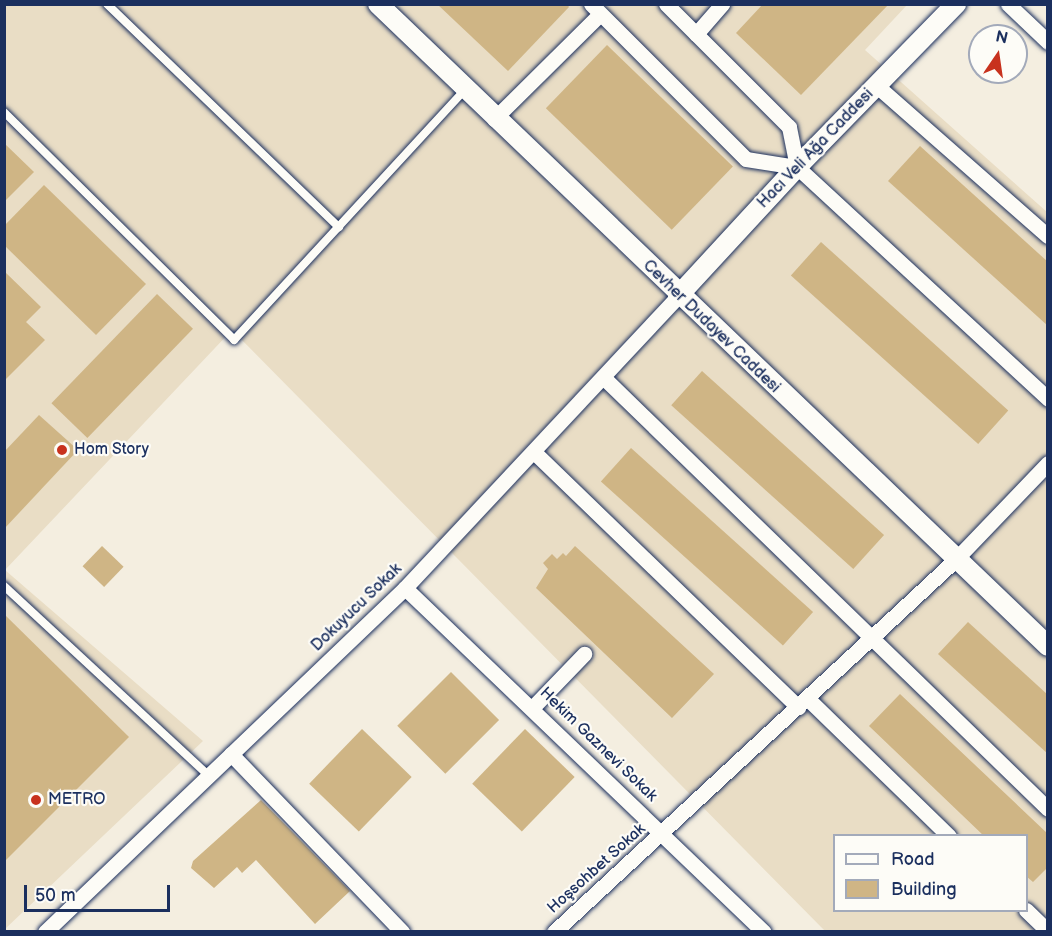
<!DOCTYPE html>
<html>
<head>
<meta charset="utf-8">
<style>
	body { margin:0 }
	#map { position:relative; width:1052px; height:936px; overflow:hidden; background:#f4eee0; font-family:"Balsamiq Sans",sans-serif }
	div>[style] { position:absolute }
	[style*='--x'] { left:calc(var(--x)*1px); top:calc(var(--y)*1px); width:calc(var(--w)*1px); rotate:calc(var(--a)*1deg) }
	.built>* { inset:0; background:#e9ddc5 }
	.building>* { inset:0; background:#cfb585; transform-origin:0 0 }
	.roads { filter:drop-shadow(0 0 2px #1b2f5e) drop-shadow(0 0 2px #1b2f5e) }
	.service>* { height:8px; margin:-4px; padding:0 4px; transform-origin:4px; border-radius:4px; background:#fdfcf7 }
	.minor>* { height:15px; margin:-7.5px; padding:0 7.5px; transform-origin:7.5px; border-radius:7.5px; background:#fdfcf7 }
	.tertiary>* { height:20px; margin:-10px; padding:0 10px; transform-origin:10px; border-radius:10px; background:#fdfcf7 }
	.dots>* { width:16px; height:16px; translate:-50% -50%; box-sizing:border-box; border:3px solid #fdfcf7; border-radius:50% }
	span { translate:-50% -50%; white-space:nowrap; text-align:center; line-height:1.15; -webkit-text-stroke:4.5px #fdfcf7; paint-order:stroke }
	.street-label { font-size:16px; color:#1b2f5e }
	.poi-label { font-size:16px; color:#1b2f5e }
	.left { translate:0 -50%; text-align:left }
	.frame { position:absolute; inset:0; border:6px solid #1b2f5e; pointer-events:none }
	.legend { position:absolute; left:833px; top:834px; width:195px; height:78px; box-sizing:border-box; background:#fdfcf7; border:2px solid #a3aaba; margin:0; padding:8px 10px; list-style:none; font-size:18px; color:#1b2f5e }
	.legend li { display:flex; align-items:center; gap:12px; height:30px }
	.legend b { width:30px; border:2px solid #a3aaba }
	.north { position:absolute; left:968px; top:24px; width:60px; height:60px; box-sizing:border-box; background:#fdfcf7; border:2px solid #a3aaba; border-radius:50%; rotate:13deg; font-size:16px; font-weight:700; line-height:24px; text-align:center; color:#1b2f5e }
	.north::after { content:''; display:block; margin:auto; width:21px; height:27px; background:#c8321e; clip-path:polygon(50% 0,100% 100%,50% 72%,0 100%) }
	.scale { position:absolute; left:24px; top:885px; width:146px; height:27px; box-sizing:border-box; border:3px solid #1b2f5e; border-top:0; padding-left:8px; font-size:18px; line-height:21px; white-space:nowrap; color:#1b2f5e; -webkit-text-stroke:4px #fdfcf7; paint-order:stroke }
</style>
</head>
<body>
<div id="map">
	<div class="built">
		<i style="clip-path:polygon(evenodd,5px 5px,907px 5px,865px 50px,1047px 212px,1047px 931px,825px 931px,232px 330px,5px 570px,203px 741px,5px 929px,5px 5px,834px 836px,1026px 836px,1026px 910px,834px 910px,834px 836px)"></i>
	</div>
	<div class="building">
		<i style="clip-path:polygon(437px 4px,567px 4px,569px 7px,508px 71px)"></i>
		<i style="clip-path:polygon(763px 4px,889px 4px,801px 95px,736px 33px)"></i>
		<i style="left:607px;top:45px;width:175px;height:88px;rotate:44deg"></i>
		<i style="clip-path:polygon(4px 143px,34px 172px,4px 202px)"></i>
		<i style="clip-path:polygon(920px 146px,1048px 262px,1048px 326px,888px 181px)"></i>
		<i style="clip-path:polygon(44px 185px,146px 284px,96px 335px,4px 245px,4px 226px)"></i>
		<i style="left:821px;top:242px;width:252px;height:45px;rotate:42deg"></i>
		<i style="clip-path:polygon(4px 271px,41px 307px,26px 322px,45px 340px,4px 381px)"></i>
		<i style="left:157px;top:294px;width:50px;height:152px;rotate:44deg"></i>
		<i style="left:702px;top:371px;width:245px;height:46px;rotate:42deg"></i>
		<i style="clip-path:polygon(39px 415px,78px 450px,4px 529px,4px 452px)"></i>
		<i style="left:631px;top:448px;width:245px;height:45px;rotate:42deg"></i>
		<i style="left:102px;top:546px;width:30px;height:28px;rotate:44deg"></i>
		<i style="clip-path:polygon(575px 546px,714px 674px,672px 718px,536px 588px,548px 569px,543px 563px,552px 554px,557px 559px,563px 553px,566px 556px)"></i>
		<i style="clip-path:polygon(4px 614px,129px 737px,4px 862px)"></i>
		<i style="clip-path:polygon(968px 622px,1048px 695px,1048px 754px,938px 654px)"></i>
		<i style="left:451px;top:672px;width:68px;height:76px;rotate:45deg"></i>
		<i style="clip-path:polygon(900px 694px,1048px 834px,1048px 867px,1033px 882px,1026px 876px,1026px 836px,984px 836px,869px 726px)"></i>
		<i style="left:362px;top:729px;width:69px;height:76px;rotate:44deg"></i>
		<i style="left:525px;top:729px;width:69px;height:76px;rotate:44deg"></i>
		<i style="clip-path:polygon(261px 800px,350px 891px,315px 924px,256px 860px,242px 873px,237px 867px,214px 888px,191px 868px,193px 861px)"></i>
	</div>
	<div class="roads">
		<div class="service">
			<i style="--x:107;--y:4;--w:322;--a:43.9"></i>
			<i style="--x:4;--y:112;--w:324;--a:44.7"></i>
			<i style="--x:234;--y:340;--w:340;--a:-47.3"></i>
			<i style="--x:4;--y:586;--w:280;--a:42.8"></i>
		</div>
		<div class="minor">
			<i style="--x:591;--y:4;--w:219;--a:45"></i>
			<i style="--x:746;--y:159;--w:52;--a:8.9"></i>
			<i style="--x:797;--y:167;--w:342;--a:42.7"></i>
			<i style="--x:666;--y:4;--w:174;--a:45"></i>
			<i style="--x:789;--y:127;--w:41;--a:78.7"></i>
			<i style="--x:1008;--y:4;--w:55;--a:43.5"></i>
			<i style="--x:696;--y:34;--w:40;--a:-49"></i>
			<i style="--x:877;--y:86;--w:227;--a:41.3"></i>
			<i style="--x:494;--y:119;--w:149;--a:-44.7"></i>
			<i style="--x:603;--y:377;--w:620;--a:44.15"></i>
			<i style="--x:535;--y:453;--w:366;--a:44"></i>
			<i style="--x:405;--y:588;--w:497;--a:43.8"></i>
			<i style="--x:807;--y:698;--w:198;--a:44.2"></i>
			<i style="--x:533;--y:707;--w:74;--a:-46.1"></i>
			<i style="--x:231;--y:754;--w:247;--a:46.1"></i>
			<i style="--x:1026;--y:910;--w:30;--a:44"></i>
			<i style="--x:45;--y:932;--w:498;--a:-43.7"></i>
			<i style="--x:405;--y:588;--w:400;--a:-46.9"></i>
			<i style="--x:554;--y:932;--w:547;--a:-42.85"></i>
			<i style="--x:955;--y:560;--w:134;--a:-46.2"></i>
		</div>
		<div class="tertiary">
			<i style="--x:378;--y:4;--w:928;--a:43.78"></i>
			<i style="--x:678;--y:296;--w:176;--a:-47.3"></i>
			<i style="--x:797;--y:167;--w:228;--a:-45.7"></i>
		</div>
	</div>
	<div class="dots">
		<i style="left:62px;top:450px;background:#c8321e"></i>
		<i style="left:36px;top:800px;background:#c8321e"></i>
	</div>
	<div class="street-label">
		<span style="left:816px;top:149px;rotate:-46deg">Hacı Veli Ağa Caddesi</span>
		<span style="left:711px;top:327px;rotate:44deg">Cevher Dudayev Caddesi</span>
		<span style="left:357px;top:608px;rotate:-44deg">Dokuyucu Sokak</span>
		<span style="left:598px;top:745px;rotate:44deg">Hekim Gaznevi Sokak</span>
		<span style="left:597px;top:869px;rotate:-42deg">Hoşsohbet Sokak</span>
	</div>
	<div class="poi-label">
		<span class="left" style="left:74px;top:450px">Hom Story</span>
		<span class="left" style="left:48px;top:800px">METRO</span>
	</div>
	<div class="frame"></div>
	<ul class="legend">
	<li><b style="height:8px;background:#fdfcf7"></b>Road</li>
	<li><b style="height:16px;background:#cfb585"></b>Building</li>
	</ul>
	<div class="north">N</div>
	<div class="scale">50 m</div>
</div>
</body>
</html>
